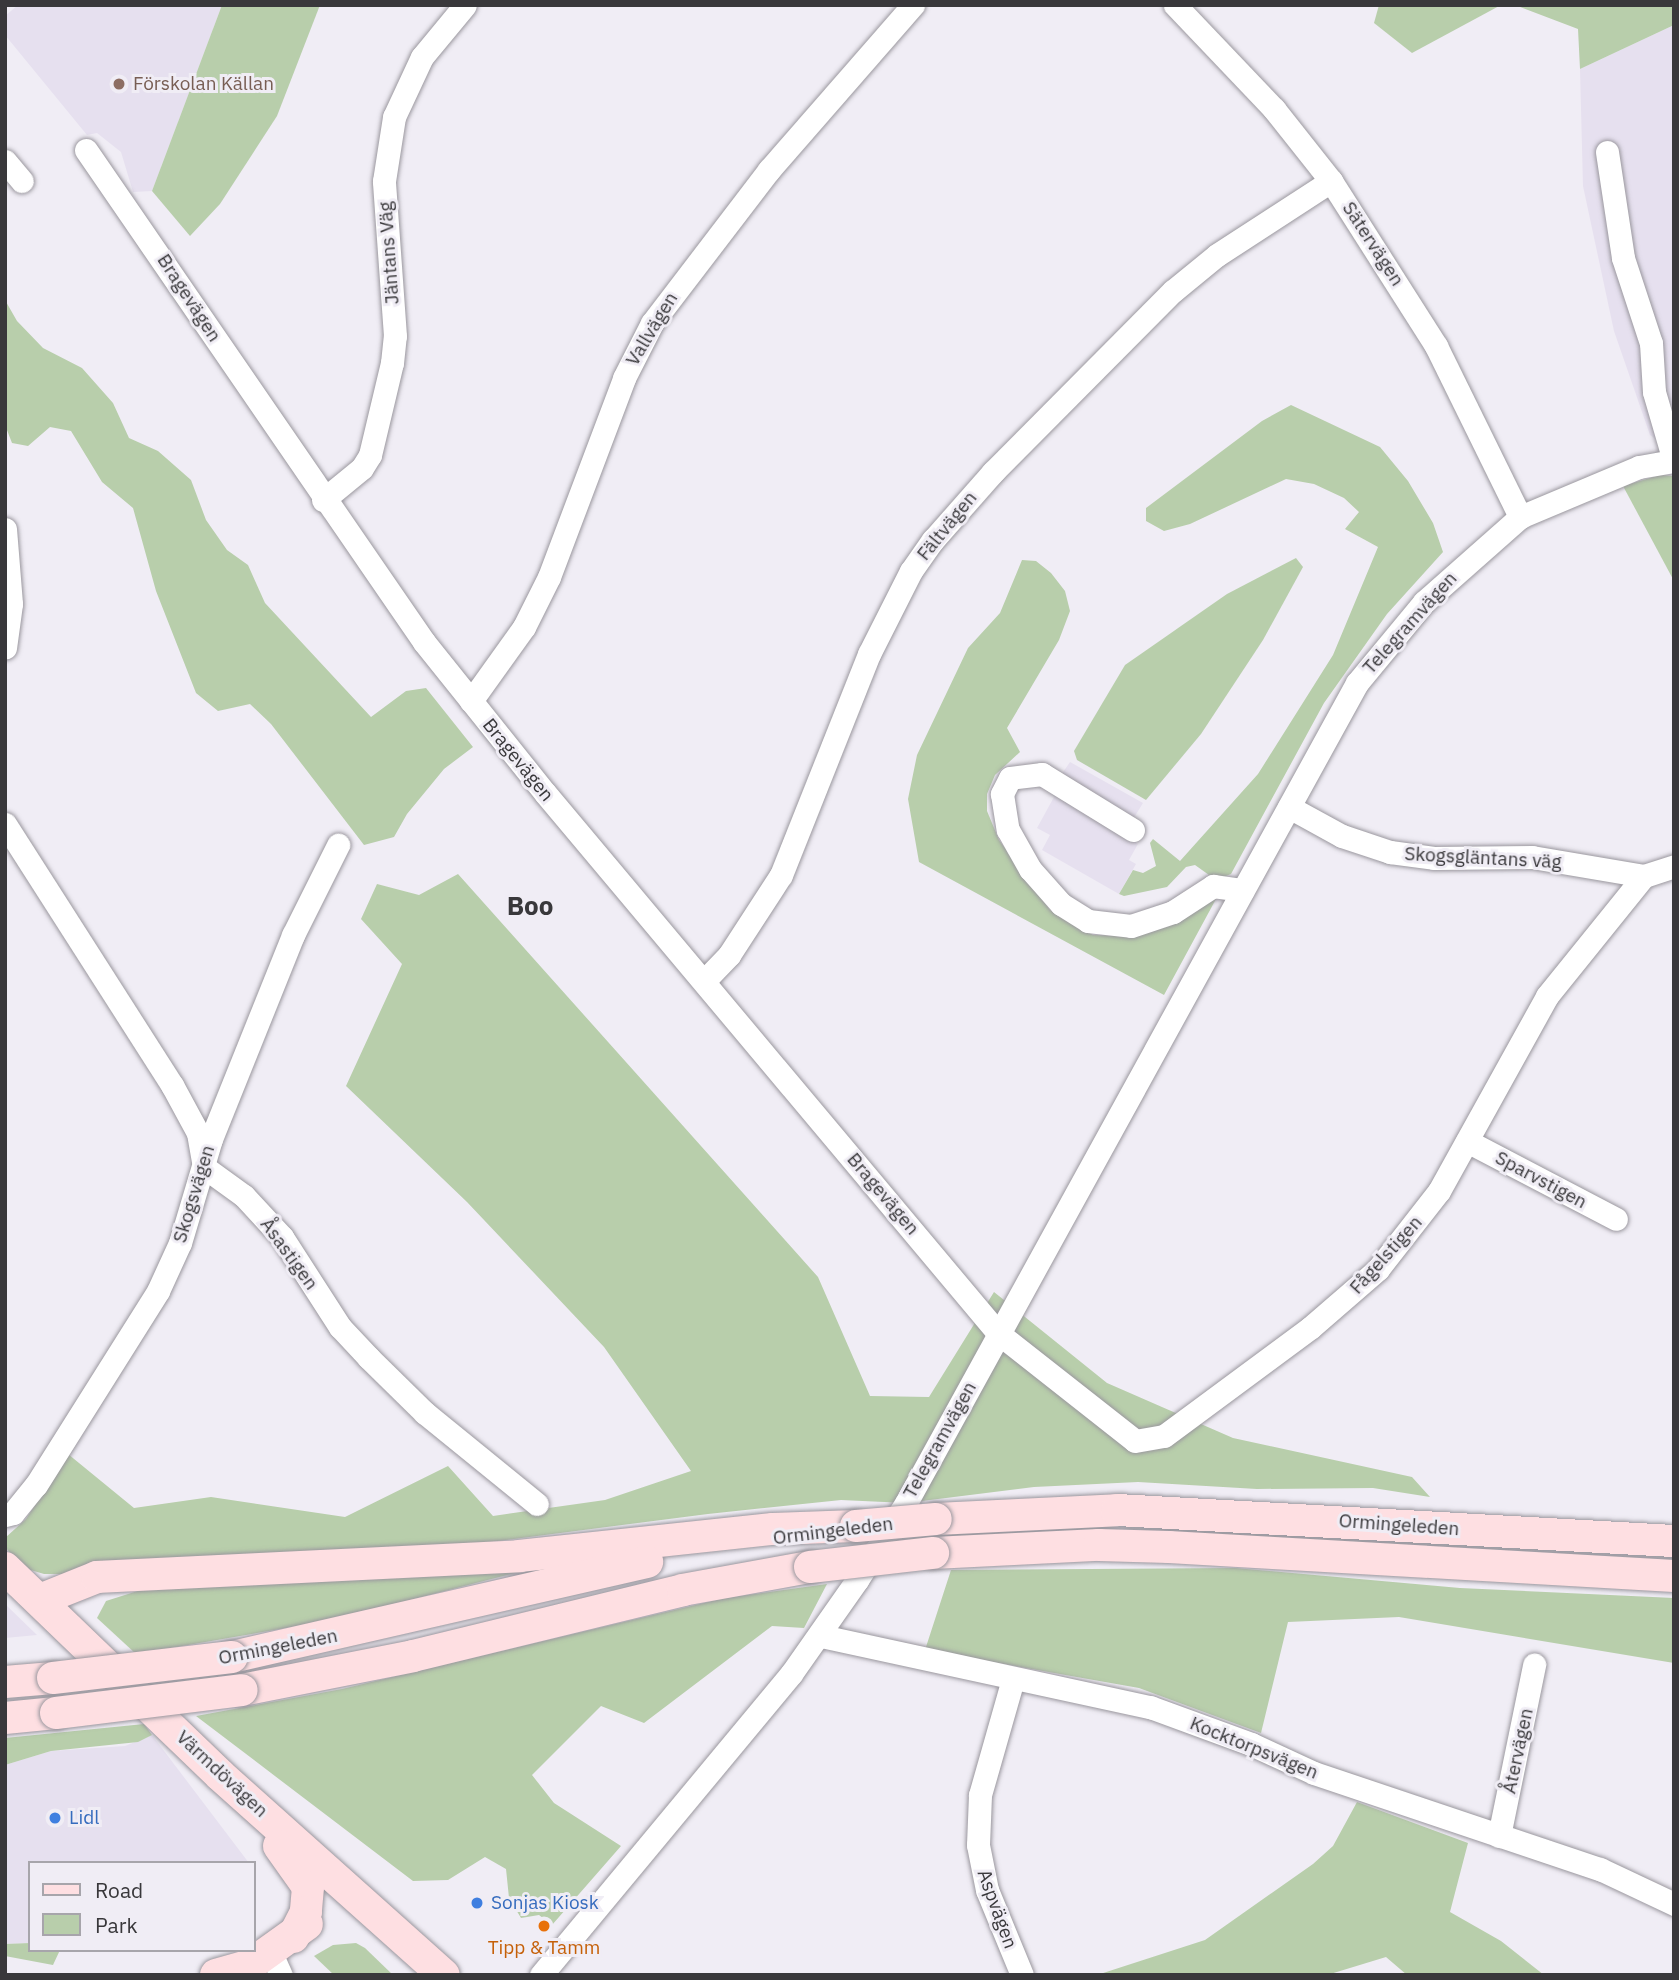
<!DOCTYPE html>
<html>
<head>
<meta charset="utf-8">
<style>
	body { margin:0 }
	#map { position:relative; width:1679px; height:1980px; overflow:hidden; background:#f0edf5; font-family:"IBM Plex Sans",sans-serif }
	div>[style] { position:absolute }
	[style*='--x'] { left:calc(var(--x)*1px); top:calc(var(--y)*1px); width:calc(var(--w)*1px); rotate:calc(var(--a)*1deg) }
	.built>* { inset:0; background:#e6e0ef }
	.green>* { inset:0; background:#b8ceab }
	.roads { filter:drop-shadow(0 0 2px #9a979e) drop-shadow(0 0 2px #9a979e) }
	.street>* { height:23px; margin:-11.5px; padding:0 11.5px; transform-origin:11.5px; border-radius:11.5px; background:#fff }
	.secondary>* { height:32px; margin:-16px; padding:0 16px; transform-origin:16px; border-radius:16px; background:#fedfe2 }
	.bridges { filter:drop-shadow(0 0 2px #9a979e) drop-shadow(0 0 2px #9a979e) }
	.secondary-bridge>* { height:32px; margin:-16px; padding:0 16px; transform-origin:16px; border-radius:16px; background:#fedfe2 }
	.dots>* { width:19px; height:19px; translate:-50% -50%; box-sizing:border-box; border:4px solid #f0edf5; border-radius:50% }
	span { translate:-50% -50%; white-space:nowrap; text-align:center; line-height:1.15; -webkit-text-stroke:6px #f0edf5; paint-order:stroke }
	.education-label { font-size:19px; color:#785e54 }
	.left { translate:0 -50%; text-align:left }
	.street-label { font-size:19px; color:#39383b }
	.shop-label { font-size:19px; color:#366cbe }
	.food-label { font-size:19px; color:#c56008 }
	.district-label { font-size:26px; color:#39383b; font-weight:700 }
	.frame { position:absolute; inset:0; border:7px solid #39383b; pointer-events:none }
	.legend { position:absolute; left:28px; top:1861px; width:228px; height:91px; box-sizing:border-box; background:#f0edf5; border:2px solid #a7a5ab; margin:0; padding:9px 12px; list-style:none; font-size:21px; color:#39383b }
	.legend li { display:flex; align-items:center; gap:14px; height:35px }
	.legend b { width:35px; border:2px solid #a7a5ab }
</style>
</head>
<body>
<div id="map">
	<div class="built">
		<i style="clip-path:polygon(18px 5px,222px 5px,152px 191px,133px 192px,121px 152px,97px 133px,87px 135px,5px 35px,5px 16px)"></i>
		<i style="clip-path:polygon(1674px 25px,1674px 453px,1650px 435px,1614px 331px,1583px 186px,1580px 69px)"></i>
		<i style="clip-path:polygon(1070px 762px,1143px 803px,1124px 834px,1138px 844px,1129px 860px,1136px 864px,1119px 894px,1042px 850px,1050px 835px,1037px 828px,1054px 797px,1051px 790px)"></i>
		<i style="clip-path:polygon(5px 1604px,37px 1635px,5px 1638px)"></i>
		<i style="clip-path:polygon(152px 1735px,249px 1863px,30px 1863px,30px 1943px,5px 1944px,5px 1765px,51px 1751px,125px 1746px)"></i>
	</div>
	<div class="green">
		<i style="clip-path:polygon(222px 5px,320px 5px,277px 116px,220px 204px,190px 236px,152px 191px)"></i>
		<i style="clip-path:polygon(1379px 5px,1501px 5px,1412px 53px,1374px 23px)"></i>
		<i style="clip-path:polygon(1515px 5px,1674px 5px,1674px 25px,1580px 69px,1578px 29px)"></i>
		<i style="clip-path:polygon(5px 300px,17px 321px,43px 348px,82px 368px,113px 403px,129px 438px,158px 451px,191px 480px,206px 520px,227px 550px,248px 565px,265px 603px,371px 717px,406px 691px,426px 688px,473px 747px,444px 769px,407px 814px,394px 837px,364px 845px,271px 724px,250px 704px,218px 711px,196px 693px,156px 591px,133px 508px,102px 482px,71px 431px,50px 427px,28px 446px,12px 443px,5px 425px)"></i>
		<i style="clip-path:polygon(1291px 405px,1380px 447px,1408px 481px,1433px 523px,1443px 552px,1387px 614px,1324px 703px,1231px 874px,1216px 880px,1195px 865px,1186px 867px,1167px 887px,1124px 896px,1119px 894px,1133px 870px,1143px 873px,1156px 866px,1150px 843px,1153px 839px,1180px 861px,1258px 774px,1333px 655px,1378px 547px,1345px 529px,1359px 512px,1344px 498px,1314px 484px,1286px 479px,1190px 524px,1164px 531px,1146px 521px,1146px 508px,1262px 421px)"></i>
		<i style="clip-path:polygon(1660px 475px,1674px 476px,1674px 581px,1623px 486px)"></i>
		<i style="clip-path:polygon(1296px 558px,1303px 567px,1263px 640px,1201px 734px,1146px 800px,1077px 760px,1074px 751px,1125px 665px,1227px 594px)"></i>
		<i style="clip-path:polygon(1022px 560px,1036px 561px,1051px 573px,1065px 591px,1070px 611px,1059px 640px,1007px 728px,1020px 752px,995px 775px,987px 794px,987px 811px,999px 840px,1050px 910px,1093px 935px,1125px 936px,1172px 923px,1216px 899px,1164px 995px,919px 862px,908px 799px,917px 755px,968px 648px,1000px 613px)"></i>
		<i style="clip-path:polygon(458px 874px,818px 1277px,870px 1396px,929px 1397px,994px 1292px,1107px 1383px,1233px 1438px,1412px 1477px,1430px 1497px,1373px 1488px,1257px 1489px,1138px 1482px,1034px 1487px,906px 1503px,841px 1500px,708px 1514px,435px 1549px,72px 1574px,44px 1574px,24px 1568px,5px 1547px,5px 1538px,26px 1519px,68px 1454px,134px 1508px,211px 1497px,345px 1517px,448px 1466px,493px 1516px,605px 1500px,691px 1471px,604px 1347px,467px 1202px,346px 1086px,402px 964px,361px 919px,377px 884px,419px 895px)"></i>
		<i style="clip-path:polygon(534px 1568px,332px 1620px,136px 1654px,97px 1618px,106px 1601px,147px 1588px)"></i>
		<i style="clip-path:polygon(1235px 1568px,1460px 1588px,1674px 1598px,1674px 1663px,1399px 1617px,1288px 1622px,1261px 1733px,1139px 1688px,925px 1650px,951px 1570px)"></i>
		<i style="clip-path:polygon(827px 1584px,804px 1628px,772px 1626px,644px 1723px,601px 1706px,532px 1775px,554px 1803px,621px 1846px,552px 1925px,539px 1915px,521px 1918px,509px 1898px,506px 1869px,485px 1857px,448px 1880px,413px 1881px,196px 1716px,342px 1689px,725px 1598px)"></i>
		<i style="clip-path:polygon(144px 1724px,152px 1735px,138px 1742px,51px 1751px,5px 1765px,5px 1738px)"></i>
		<i style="clip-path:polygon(1357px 1802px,1468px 1843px,1450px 1912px,1501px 1941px,1544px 1975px,1407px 1975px,1386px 1957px,1327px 1975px,1097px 1975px,1205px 1940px,1313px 1864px,1333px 1846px)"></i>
		<i style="clip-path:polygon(30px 1943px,30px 1950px,60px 1950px,53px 1965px,5px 1956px,5px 1944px)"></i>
		<i style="clip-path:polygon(356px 1943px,365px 1948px,393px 1975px,334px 1975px,314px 1956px,333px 1945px)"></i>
	</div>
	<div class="roads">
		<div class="street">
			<i style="--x:1175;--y:5;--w:144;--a:46.4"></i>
			<i style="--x:1274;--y:109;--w:92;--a:51.6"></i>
			<i style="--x:1331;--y:181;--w:196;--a:57.5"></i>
			<i style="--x:1436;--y:346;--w:191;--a:63.8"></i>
			<i style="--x:86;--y:150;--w:597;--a:55.51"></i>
			<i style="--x:424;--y:642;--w:193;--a:51.3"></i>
			<i style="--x:545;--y:793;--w:705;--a:50.01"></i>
			<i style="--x:998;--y:1333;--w:174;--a:38.2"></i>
			<i style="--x:1135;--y:1441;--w:29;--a:-10"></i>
			<i style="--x:1164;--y:1436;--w:182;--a:-36.5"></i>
			<i style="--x:1310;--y:1328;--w:90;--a:-40.9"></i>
			<i style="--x:1378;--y:1269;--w:99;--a:-52"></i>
			<i style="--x:1439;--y:1191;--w:223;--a:-61"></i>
			<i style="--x:1547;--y:996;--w:154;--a:-51.1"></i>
			<i style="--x:1644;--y:876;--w:32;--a:-18"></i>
			<i style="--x:1607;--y:152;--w:107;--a:81.4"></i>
			<i style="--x:1623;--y:258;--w:89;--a:71.8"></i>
			<i style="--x:1651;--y:343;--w:49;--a:86.5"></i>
			<i style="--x:1654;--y:392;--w:72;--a:73.8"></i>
			<i style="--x:5;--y:161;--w:26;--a:50"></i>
			<i style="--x:323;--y:500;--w:50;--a:-39.4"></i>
			<i style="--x:362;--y:468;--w:15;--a:-58"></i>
			<i style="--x:370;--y:455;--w:95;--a:-76.6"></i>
			<i style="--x:392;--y:363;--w:27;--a:-84"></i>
			<i style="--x:395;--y:336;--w:155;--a:-94.1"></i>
			<i style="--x:384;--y:181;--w:65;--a:-81.1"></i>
			<i style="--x:394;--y:117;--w:66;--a:-65"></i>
			<i style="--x:422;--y:57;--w:67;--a:-50.4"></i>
			<i style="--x:5;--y:529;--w:75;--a:85.4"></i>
			<i style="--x:11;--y:604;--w:44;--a:97.8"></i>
			<i style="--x:471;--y:701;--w:91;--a:-54.4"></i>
			<i style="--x:524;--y:627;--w:56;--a:-63.4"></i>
			<i style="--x:549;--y:577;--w:213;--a:-69.3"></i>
			<i style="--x:624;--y:378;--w:62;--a:-63"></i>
			<i style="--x:652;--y:323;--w:193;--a:-52.6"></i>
			<i style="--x:769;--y:170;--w:219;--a:-48.9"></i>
			<i style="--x:1289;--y:807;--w:60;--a:28.7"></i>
			<i style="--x:1342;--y:836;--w:51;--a:18.4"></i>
			<i style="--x:1390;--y:852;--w:44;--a:7.8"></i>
			<i style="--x:1434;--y:858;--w:98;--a:-0.6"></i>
			<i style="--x:1532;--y:857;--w:114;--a:9.6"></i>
			<i style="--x:5;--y:824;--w:310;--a:57.4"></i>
			<i style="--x:172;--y:1085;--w:55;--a:61.6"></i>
			<i style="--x:198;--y:1133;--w:35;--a:80"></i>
			<i style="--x:204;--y:1167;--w:49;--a:35.9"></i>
			<i style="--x:244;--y:1196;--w:56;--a:47.2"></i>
			<i style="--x:282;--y:1237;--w:107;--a:57.2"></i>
			<i style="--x:340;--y:1327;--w:42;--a:46.9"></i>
			<i style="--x:369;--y:1358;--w:78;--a:44.5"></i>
			<i style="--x:425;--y:1413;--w:144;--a:39.1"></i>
			<i style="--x:1133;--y:830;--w:107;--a:-148.4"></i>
			<i style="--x:1042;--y:774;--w:32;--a:173"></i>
			<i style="--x:1010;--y:778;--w:18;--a:117"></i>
			<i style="--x:1002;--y:794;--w:36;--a:81"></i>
			<i style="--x:1008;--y:830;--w:45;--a:60.6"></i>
			<i style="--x:1030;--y:869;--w:47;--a:48.5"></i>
			<i style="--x:1061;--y:904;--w:32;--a:32"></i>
			<i style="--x:1088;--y:921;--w:43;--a:6.6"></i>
			<i style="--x:1131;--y:926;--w:44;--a:-18.4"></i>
			<i style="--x:1173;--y:912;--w:48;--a:-33"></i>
			<i style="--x:1213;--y:886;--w:30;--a:8"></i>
			<i style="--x:705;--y:980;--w:35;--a:-46"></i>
			<i style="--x:729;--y:955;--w:95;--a:-57"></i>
			<i style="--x:781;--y:875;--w:238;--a:-68.3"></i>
			<i style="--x:869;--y:654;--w:93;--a:-63.2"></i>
			<i style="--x:911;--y:571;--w:38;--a:-55"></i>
			<i style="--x:933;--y:540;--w:91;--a:-48.6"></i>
			<i style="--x:993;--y:472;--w:255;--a:-45.2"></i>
			<i style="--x:1173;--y:291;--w:57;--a:-39.3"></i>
			<i style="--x:1217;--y:255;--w:136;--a:-33"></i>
			<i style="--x:1467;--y:1141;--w:168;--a:27.6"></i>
			<i style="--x:5;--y:1515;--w:8;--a:-14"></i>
			<i style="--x:13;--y:1513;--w:36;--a:-51"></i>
			<i style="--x:36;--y:1485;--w:229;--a:-57.8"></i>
			<i style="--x:158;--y:1291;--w:53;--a:-65.4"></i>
			<i style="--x:180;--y:1243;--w:109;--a:-73.4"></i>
			<i style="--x:211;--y:1139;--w:220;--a:-68.1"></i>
			<i style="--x:293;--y:935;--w:101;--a:-63.4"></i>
			<i style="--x:821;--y:1636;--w:337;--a:12.2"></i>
			<i style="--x:1150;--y:1707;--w:108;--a:20.1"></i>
			<i style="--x:1251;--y:1744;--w:69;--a:24.7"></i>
			<i style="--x:1314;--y:1773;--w:302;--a:18.6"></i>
			<i style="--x:1600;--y:1869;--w:82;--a:25.3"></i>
			<i style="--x:1013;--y:1679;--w:121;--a:105.9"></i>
			<i style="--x:980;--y:1795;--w:50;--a:92.3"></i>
			<i style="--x:978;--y:1845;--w:46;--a:78.7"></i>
			<i style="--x:987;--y:1890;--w:92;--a:67.6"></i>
			<i style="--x:1499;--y:1836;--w:175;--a:-78.4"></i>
			<i style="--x:271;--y:1953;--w:24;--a:66"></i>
			<i style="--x:541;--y:1975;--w:391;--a:-50.3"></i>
			<i style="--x:791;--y:1674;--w:115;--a:-54.9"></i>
			<i style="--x:857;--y:1580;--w:91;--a:-57.5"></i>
			<i style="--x:906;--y:1503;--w:936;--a:-61.19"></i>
			<i style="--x:1357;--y:683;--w:105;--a:-50.4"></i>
			<i style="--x:1424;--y:602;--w:128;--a:-41.5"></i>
			<i style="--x:1520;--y:517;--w:129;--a:-22.8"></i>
			<i style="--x:1639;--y:467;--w:34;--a:-10"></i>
		</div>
		<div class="secondary">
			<i style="--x:936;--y:1519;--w:181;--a:-2.8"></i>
			<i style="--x:1117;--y:1510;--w:558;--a:3.19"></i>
			<i style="--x:933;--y:1553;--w:166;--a:-2.8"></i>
			<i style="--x:1099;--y:1545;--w:70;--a:1.6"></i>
			<i style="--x:1169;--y:1547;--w:506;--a:3.29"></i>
			<i style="--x:5;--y:1568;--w:298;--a:43.9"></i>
			<i style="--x:220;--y:1775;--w:300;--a:41.8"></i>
			<i style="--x:42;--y:1599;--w:59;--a:-21.8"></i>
			<i style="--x:97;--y:1577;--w:423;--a:-2.8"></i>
			<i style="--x:519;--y:1556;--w:255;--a:-6.1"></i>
			<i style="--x:773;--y:1529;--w:83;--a:-2.1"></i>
			<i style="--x:232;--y:1657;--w:426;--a:-12.9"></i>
			<i style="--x:5;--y:1682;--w:48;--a:-4.8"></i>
			<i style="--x:242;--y:1690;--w:174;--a:-11.2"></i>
			<i style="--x:413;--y:1656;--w:278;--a:-13.7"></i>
			<i style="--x:683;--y:1590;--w:129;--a:-10.3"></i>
			<i style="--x:5;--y:1718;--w:51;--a:-5.6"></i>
			<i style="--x:279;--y:1846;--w:50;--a:54.7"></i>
			<i style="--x:308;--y:1887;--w:25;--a:95"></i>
			<i style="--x:306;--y:1912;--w:28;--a:117"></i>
			<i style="--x:216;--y:1975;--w:35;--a:-16"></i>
			<i style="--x:250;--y:1965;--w:70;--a:-35.7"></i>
		</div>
	</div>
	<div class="bridges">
		<div class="secondary-bridge">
			<i style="--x:856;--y:1526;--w:80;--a:-5"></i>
			<i style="--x:810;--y:1567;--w:124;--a:-6.5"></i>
			<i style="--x:53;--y:1678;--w:180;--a:-6.7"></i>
			<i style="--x:56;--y:1713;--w:187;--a:-7"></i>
		</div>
	</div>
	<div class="dots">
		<i style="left:119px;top:84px;background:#8d6e63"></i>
		<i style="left:55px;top:1818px;background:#3f7fe0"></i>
		<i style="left:477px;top:1903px;background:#3f7fe0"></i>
		<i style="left:544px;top:1926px;background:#e8710a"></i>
	</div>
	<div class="education-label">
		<span class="left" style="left:133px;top:84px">Förskolan Källan</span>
	</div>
	<div class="street-label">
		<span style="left:1373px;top:244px;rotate:57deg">Sätervägen</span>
		<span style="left:389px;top:253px;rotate:-94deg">Jäntans Väg</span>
		<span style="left:189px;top:298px;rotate:57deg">Bragevägen</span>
		<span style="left:652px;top:329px;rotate:-59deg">Vallvägen</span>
		<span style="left:947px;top:526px;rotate:-51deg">Fältvägen</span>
		<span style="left:1410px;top:623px;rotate:-48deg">Telegramvägen</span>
		<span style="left:518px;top:760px;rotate:51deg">Bragevägen</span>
		<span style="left:1483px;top:858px;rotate:3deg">Skogsgläntans väg</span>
		<span style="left:1541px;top:1180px;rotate:28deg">Sparvstigen</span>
		<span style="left:194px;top:1194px;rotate:-73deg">Skogsvägen</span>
		<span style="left:883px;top:1194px;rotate:50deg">Bragevägen</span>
		<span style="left:289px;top:1254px;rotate:54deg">Åsastigen</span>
		<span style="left:1386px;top:1255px;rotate:-48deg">Fågelstigen</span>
		<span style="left:940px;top:1440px;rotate:-61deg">Telegramvägen</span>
		<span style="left:1399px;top:1525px;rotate:4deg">Ormingeleden</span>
		<span style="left:833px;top:1531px;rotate:-7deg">Ormingeleden</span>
		<span style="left:278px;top:1647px;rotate:-11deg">Ormingeleden</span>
		<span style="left:1254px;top:1748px;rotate:22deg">Kocktorpsvägen</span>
		<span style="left:1518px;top:1751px;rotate:-78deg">Återvägen</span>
		<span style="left:222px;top:1774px;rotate:43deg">Värmdövägen</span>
		<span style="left:997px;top:1909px;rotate:70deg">Aspvägen</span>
	</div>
	<div class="shop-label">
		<span class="left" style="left:69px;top:1818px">Lidl</span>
		<span class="left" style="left:491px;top:1903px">Sonjas Kiosk</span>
	</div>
	<div class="food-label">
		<span style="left:544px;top:1948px">Tipp &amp; Tamm</span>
	</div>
	<div class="district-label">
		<span style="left:530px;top:906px">Boo</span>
	</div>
	<div class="frame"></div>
	<ul class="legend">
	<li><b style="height:9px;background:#fedfe2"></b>Road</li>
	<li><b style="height:19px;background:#b8ceab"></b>Park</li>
	</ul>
</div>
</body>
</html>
